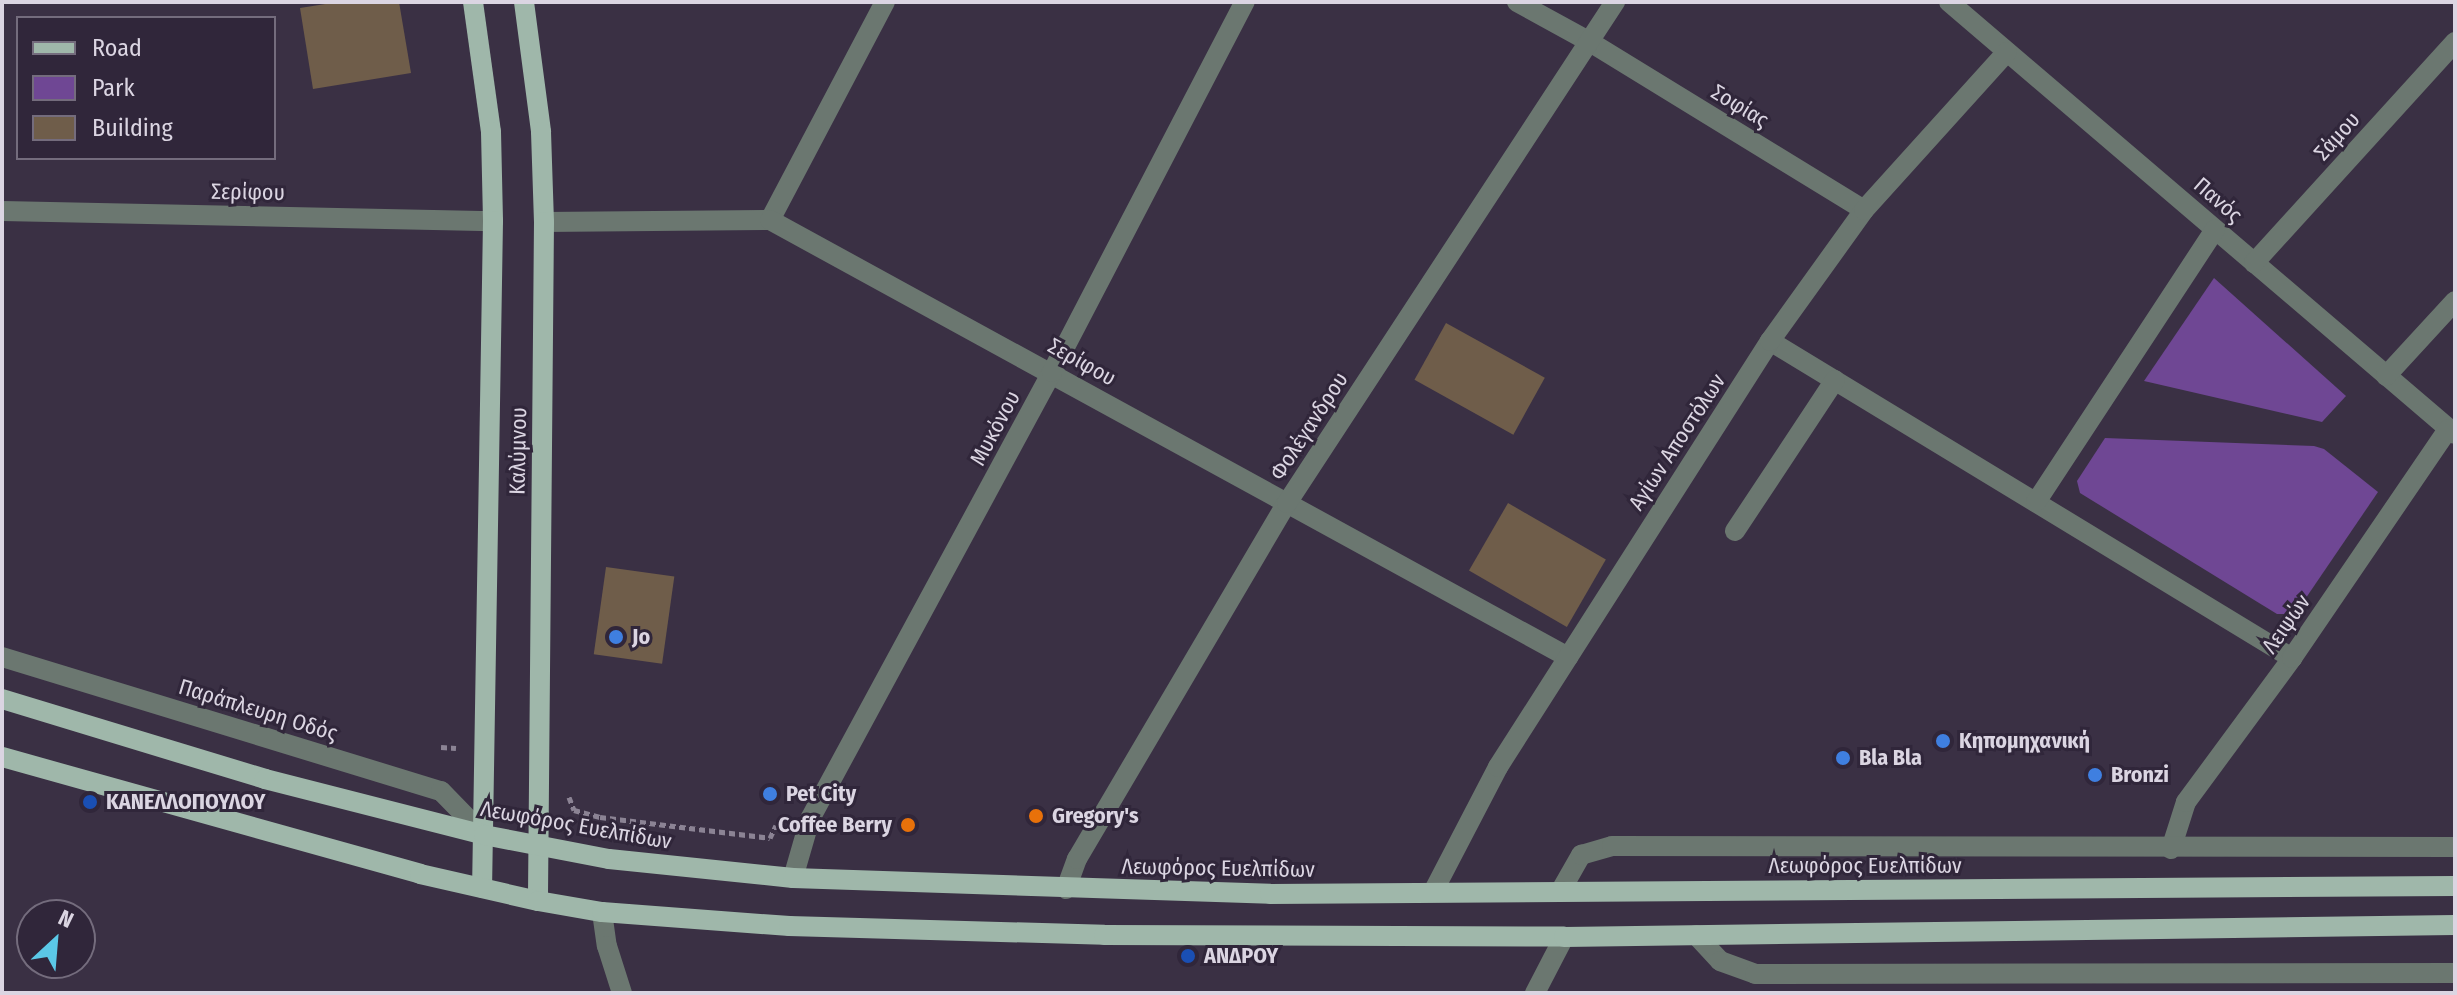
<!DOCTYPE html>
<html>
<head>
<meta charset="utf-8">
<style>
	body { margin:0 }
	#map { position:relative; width:2457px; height:995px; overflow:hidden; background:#3a3044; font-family:"Fira Sans Condensed",sans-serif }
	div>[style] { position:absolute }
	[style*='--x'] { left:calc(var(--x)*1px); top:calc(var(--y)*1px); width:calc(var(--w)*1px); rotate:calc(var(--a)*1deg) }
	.green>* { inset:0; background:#6f4794 }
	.building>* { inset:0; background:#6f5d4a; transform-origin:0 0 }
	.path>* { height:5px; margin-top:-2.5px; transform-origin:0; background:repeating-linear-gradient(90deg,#8b8394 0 6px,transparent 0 10px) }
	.minor>* { height:20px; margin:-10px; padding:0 10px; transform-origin:10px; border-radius:10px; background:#6b7770 }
	.major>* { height:20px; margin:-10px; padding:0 10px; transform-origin:10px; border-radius:10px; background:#9fb7aa }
	.dots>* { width:22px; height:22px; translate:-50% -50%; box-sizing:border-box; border:4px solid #30263a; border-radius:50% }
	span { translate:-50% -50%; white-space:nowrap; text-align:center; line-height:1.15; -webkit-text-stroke:6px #30263a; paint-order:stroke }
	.street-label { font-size:22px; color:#dbd5e2 }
	.poi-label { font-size:22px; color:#dbd5e2; font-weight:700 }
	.left { translate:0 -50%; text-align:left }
	.right { translate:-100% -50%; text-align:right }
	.frame { position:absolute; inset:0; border:4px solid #dbd5e2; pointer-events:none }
	.legend { position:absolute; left:16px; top:16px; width:260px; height:144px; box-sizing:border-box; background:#30263a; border:2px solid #746c7d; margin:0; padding:10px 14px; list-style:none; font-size:24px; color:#dbd5e2 }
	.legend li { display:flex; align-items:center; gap:16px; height:40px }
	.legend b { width:40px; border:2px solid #746c7d }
	.north { position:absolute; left:16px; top:899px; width:80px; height:80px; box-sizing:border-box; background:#30263a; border:2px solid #746c7d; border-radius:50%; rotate:26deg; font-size:22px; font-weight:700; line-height:32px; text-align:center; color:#dbd5e2 }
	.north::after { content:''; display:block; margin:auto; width:28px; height:36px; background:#5bc8e7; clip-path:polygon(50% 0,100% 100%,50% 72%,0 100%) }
</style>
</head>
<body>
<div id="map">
	<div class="green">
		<i style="clip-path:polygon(2214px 278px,2346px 396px,2322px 422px,2144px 381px)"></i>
		<i style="clip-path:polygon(2105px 438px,2314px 446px,2324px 449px,2378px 492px,2295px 614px,2277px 614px,2080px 493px,2077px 481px)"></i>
	</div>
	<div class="building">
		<i style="clip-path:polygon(338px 2px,399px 2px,411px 73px,313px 89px,300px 8px)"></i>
		<i style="left:1446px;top:323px;width:113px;height:65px;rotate:29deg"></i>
		<i style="left:1508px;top:503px;width:113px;height:78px;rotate:30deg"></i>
		<i style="left:606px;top:567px;width:69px;height:88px;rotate:8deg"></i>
	</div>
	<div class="path">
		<i style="--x:441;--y:747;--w:15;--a:4"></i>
		<i style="--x:569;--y:797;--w:14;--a:69"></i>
		<i style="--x:574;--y:810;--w:27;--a:15"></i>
		<i style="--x:600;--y:817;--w:171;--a:7"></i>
		<i style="--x:770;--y:838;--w:14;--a:-65"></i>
	</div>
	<div class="minor">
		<i style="--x:1517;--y:2;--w:83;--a:28.7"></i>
		<i style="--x:1590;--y:42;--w:321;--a:31.5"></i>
		<i style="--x:1949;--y:2;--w:665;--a:40.49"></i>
		<i style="--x:2;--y:211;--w:491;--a:1.2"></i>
		<i style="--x:770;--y:220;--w:246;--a:-62.2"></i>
		<i style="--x:544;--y:222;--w:226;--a:-0.5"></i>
		<i style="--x:770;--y:220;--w:910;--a:28.71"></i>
		<i style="--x:2254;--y:263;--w:299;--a:-47.7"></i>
		<i style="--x:1770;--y:341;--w:611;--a:31.27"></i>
		<i style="--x:2386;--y:376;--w:102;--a:-47.4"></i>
		<i style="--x:2036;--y:502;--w:326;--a:-56.7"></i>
		<i style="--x:1735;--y:531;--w:181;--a:-56.5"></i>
		<i style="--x:2;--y:657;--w:459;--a:17"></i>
		<i style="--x:441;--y:791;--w:62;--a:45.7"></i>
		<i style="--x:2171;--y:849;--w:49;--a:-72.3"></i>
		<i style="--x:2186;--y:802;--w:179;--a:-53.6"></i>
		<i style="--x:2292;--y:658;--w:277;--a:-55.7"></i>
		<i style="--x:793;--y:878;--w:61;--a:-73.9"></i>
		<i style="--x:810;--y:819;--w:508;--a:-61.57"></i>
		<i style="--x:1052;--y:372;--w:417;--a:-62.5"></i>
		<i style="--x:1066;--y:889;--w:32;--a:-70"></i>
		<i style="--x:1077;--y:859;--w:413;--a:-59.5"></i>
		<i style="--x:1287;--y:503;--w:599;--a:-56.79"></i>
		<i style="--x:1433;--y:892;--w:141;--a:-62.5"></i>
		<i style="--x:1498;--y:767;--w:505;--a:-57.44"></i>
		<i style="--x:1770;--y:341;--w:161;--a:-54.3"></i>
		<i style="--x:1864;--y:210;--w:213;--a:-47.9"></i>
		<i style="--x:1560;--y:892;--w:43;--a:-60.4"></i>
		<i style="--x:1581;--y:855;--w:32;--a:-16"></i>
		<i style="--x:1612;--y:846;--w:843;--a:0.07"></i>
		<i style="--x:602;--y:912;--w:34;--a:82"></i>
		<i style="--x:607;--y:946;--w:49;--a:72.3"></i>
		<i style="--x:1696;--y:935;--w:35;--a:47"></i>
		<i style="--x:1720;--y:961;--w:37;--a:20"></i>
		<i style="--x:1755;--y:974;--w:700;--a:-0.08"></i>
		<i style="--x:1535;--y:993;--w:63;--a:-62.6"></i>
	</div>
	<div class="major">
		<i style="--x:473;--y:2;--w:131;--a:82.1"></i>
		<i style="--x:491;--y:132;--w:89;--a:88.7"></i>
		<i style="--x:493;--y:221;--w:667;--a:90.94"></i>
		<i style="--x:524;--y:2;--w:131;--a:82.5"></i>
		<i style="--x:541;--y:132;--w:90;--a:88.1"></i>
		<i style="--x:544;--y:222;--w:679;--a:90.51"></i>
		<i style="--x:2;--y:699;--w:275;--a:16.9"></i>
		<i style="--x:265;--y:779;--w:226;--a:14.3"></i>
		<i style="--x:484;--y:835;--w:127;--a:10.9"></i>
		<i style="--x:609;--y:859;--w:185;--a:5.9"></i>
		<i style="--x:793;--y:878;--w:477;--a:1.9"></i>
		<i style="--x:1270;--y:894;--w:1185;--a:-0.39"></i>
		<i style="--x:2;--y:757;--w:434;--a:15.6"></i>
		<i style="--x:420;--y:874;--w:121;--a:12.9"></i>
		<i style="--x:538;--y:901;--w:65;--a:9.8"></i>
		<i style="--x:602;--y:912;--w:188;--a:4.3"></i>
		<i style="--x:789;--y:926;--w:315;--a:1.6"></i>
		<i style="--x:1104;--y:935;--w:460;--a:0.2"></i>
		<i style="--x:1564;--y:937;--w:891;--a:-0.77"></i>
	</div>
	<div class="dots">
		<i style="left:616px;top:637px;background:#3f7fe0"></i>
		<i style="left:1943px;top:741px;background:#3f7fe0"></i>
		<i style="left:1843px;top:758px;background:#3f7fe0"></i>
		<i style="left:2095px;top:775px;background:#3f7fe0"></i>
		<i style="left:770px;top:794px;background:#3f7fe0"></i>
		<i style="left:90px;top:802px;background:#1a4fb4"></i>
		<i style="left:1036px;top:816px;background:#e8710a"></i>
		<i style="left:908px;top:825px;background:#e8710a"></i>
		<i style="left:1188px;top:956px;background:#1a4fb4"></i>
	</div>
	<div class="street-label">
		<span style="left:1740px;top:106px;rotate:31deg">Σοφίας</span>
		<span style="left:2337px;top:136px;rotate:-48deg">Σάμου</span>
		<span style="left:248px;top:192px;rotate:1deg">Σερίφου</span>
		<span style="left:2218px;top:200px;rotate:41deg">Πανός</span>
		<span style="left:1082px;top:362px;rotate:29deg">Σερίφου</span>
		<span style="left:1309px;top:426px;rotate:-57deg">Φολέγανδρου</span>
		<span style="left:995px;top:428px;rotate:-62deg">Μυκόνου</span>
		<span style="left:1677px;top:442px;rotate:-57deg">Αγίων Αποστόλων</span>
		<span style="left:518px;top:451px;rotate:-89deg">Καλύμνου</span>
		<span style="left:2286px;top:624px;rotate:-55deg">Λειψών</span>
		<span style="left:258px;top:710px;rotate:17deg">Παράπλευρη Οδός</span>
		<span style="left:576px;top:825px;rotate:10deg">Λεωφόρος Ευελπίδων</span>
		<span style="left:1865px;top:866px">Λεωφόρος Ευελπίδων</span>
		<span style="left:1218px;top:868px;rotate:1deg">Λεωφόρος Ευελπίδων</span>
	</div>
	<div class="poi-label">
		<span class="left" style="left:632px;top:637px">Jo</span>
		<span class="left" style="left:1959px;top:741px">Κηπομηχανική</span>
		<span class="left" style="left:1859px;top:758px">Bla Bla</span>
		<span class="left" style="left:2111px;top:775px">Bronzi</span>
		<span class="left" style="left:786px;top:794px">Pet City</span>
		<span class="left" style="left:106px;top:802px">ΚΑΝΕΛΛΟΠΟΥΛΟΥ</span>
		<span class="left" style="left:1052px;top:816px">Gregory's</span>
		<span class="right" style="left:892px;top:825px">Coffee Berry</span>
		<span class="left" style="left:1204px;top:956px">ΑΝΔΡΟΥ</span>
	</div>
	<div class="frame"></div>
	<ul class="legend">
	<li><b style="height:10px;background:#9fb7aa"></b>Road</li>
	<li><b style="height:22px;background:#6f4794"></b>Park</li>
	<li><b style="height:22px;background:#6f5d4a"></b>Building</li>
	</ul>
	<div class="north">N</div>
</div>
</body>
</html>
